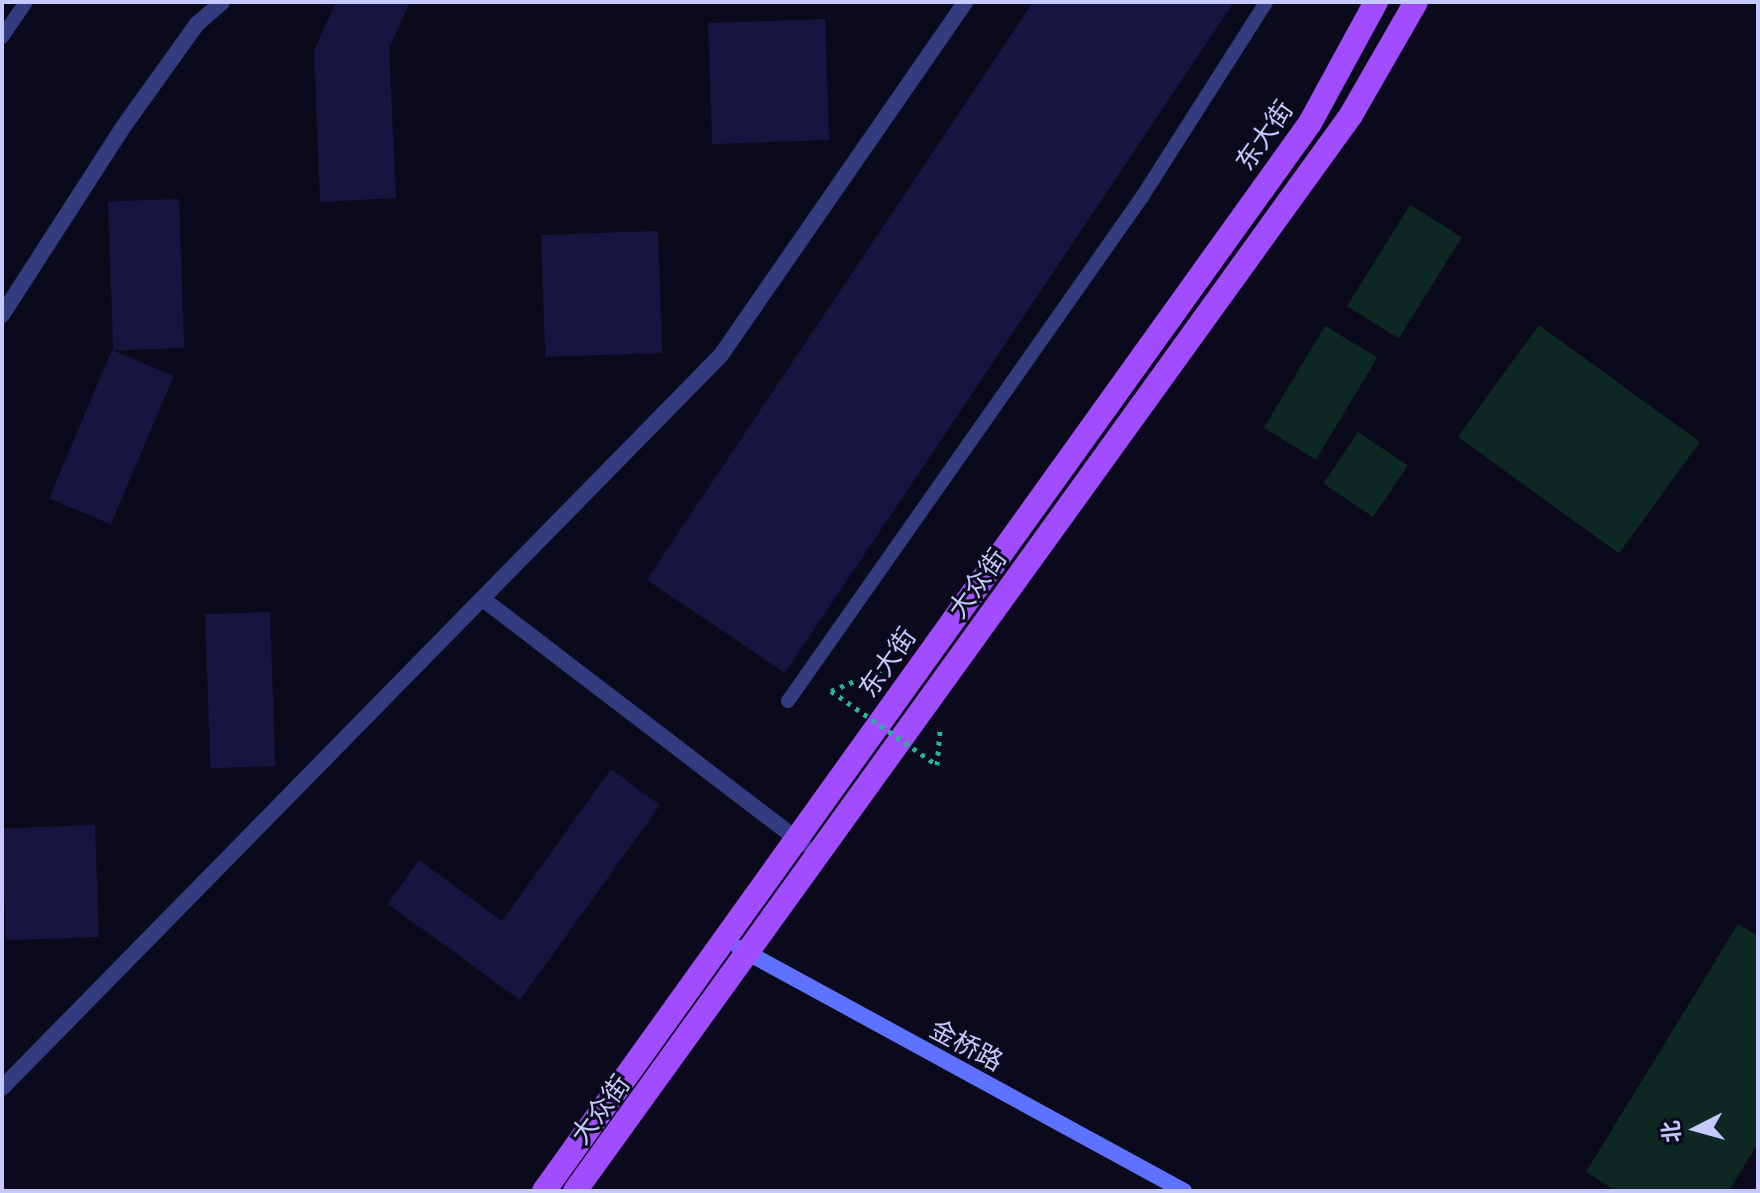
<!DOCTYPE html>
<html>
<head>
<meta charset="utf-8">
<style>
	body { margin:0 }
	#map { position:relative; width:1760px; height:1193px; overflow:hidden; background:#0b0a1d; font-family:"Nunito Sans","Noto Sans SC",sans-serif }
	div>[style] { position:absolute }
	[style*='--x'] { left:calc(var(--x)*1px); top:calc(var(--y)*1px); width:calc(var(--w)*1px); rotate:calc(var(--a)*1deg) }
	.green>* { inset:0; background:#0d2722; transform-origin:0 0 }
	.building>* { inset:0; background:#17153f; transform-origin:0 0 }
	.path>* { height:5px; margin-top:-2.5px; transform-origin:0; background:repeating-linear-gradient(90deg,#26b495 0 4px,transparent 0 10px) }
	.lane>* { height:14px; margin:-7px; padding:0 7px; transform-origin:7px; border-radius:7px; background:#323c7f }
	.street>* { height:16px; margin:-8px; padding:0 8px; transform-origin:8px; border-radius:8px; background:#323c7f }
	.secondary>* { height:16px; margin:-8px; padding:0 8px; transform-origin:8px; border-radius:8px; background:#5d73ff }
	.primary>* { height:24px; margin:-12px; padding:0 12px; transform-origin:12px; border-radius:12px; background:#a14dff }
	.path-bridge>* { height:5px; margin-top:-2.5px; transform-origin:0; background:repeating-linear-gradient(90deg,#26b495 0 4px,transparent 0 10px) }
	span { translate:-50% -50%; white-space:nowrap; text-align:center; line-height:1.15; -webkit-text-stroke:6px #0b0a1d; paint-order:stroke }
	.street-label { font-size:26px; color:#c6c9ff }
	.frame { position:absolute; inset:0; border:4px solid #c6c9ff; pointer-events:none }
	.north { position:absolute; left:1656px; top:1089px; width:80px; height:80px; -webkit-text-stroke:6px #0b0a1d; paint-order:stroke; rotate:264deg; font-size:22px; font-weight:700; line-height:32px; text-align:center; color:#c6c9ff }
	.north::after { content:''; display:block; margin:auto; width:28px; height:36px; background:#c6c9ff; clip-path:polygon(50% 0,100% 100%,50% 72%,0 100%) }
</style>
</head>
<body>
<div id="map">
	<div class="green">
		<i style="left:1410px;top:205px;width:61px;height:119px;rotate:32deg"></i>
		<i style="left:1539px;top:325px;width:199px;height:138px;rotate:36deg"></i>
		<i style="left:1325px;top:326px;width:61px;height:119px;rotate:31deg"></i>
		<i style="left:1358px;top:432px;width:60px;height:62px;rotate:34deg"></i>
		<i style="clip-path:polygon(1738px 924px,1758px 936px,1758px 1143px,1729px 1191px,1616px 1191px,1586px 1172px)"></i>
	</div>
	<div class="building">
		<i style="clip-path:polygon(336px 2px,410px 2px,389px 48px,396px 198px,320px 202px,314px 51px)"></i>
		<i style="clip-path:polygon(1033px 2px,1234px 2px,785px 673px,647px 580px)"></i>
		<i style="left:825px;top:19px;width:121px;height:117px;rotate:88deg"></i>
		<i style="left:179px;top:199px;width:149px;height:71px;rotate:88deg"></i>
		<i style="left:658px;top:231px;width:122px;height:117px;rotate:88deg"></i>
		<i style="left:112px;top:350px;width:67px;height:161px;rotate:23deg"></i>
		<i style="left:270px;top:612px;width:154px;height:65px;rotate:88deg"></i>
		<i style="clip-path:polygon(611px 769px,660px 805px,520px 1000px,388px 904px,419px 860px,502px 921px)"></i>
		<i style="left:95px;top:825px;width:112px;height:93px;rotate:88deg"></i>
	</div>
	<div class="path">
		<i style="--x:831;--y:691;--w:63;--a:-23.3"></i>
		<i style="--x:937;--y:765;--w:35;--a:-85"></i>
	</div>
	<div class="lane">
		<i style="--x:2;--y:37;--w:42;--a:-55.6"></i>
		<i style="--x:788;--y:701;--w:616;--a:-54.92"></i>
		<i style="--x:1142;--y:197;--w:231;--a:-57.5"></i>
	</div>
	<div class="street">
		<i style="--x:2;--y:315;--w:220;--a:-57.2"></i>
		<i style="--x:121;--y:130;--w:130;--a:-54.4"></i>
		<i style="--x:197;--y:24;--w:33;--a:-41"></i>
		<i style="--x:484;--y:600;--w:402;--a:37.4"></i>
		<i style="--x:2;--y:1088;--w:1027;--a:-45.55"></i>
		<i style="--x:721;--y:355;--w:429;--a:-55.3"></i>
	</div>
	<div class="secondary">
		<i style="--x:739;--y:948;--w:507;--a:28.64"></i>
	</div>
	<div class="primary">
		<i style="--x:544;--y:1191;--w:1314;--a:-54.35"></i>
		<i style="--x:1310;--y:123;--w:138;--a:-61.4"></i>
		<i style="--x:575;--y:1191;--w:1327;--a:-54.2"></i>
		<i style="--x:1351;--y:115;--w:130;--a:-60.1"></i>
	</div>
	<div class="path-bridge">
		<i style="--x:831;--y:691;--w:129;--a:34.9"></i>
	</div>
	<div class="street-label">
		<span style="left:1265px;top:136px;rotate:-55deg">东大街</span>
		<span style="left:978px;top:584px;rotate:-54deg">大众街</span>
		<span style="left:888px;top:663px;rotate:-55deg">东大街</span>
		<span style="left:966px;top:1046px;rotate:28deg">金桥路</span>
		<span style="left:601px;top:1110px;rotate:-53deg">大众街</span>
	</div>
	<div class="frame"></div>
	<div class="north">北</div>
</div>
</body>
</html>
